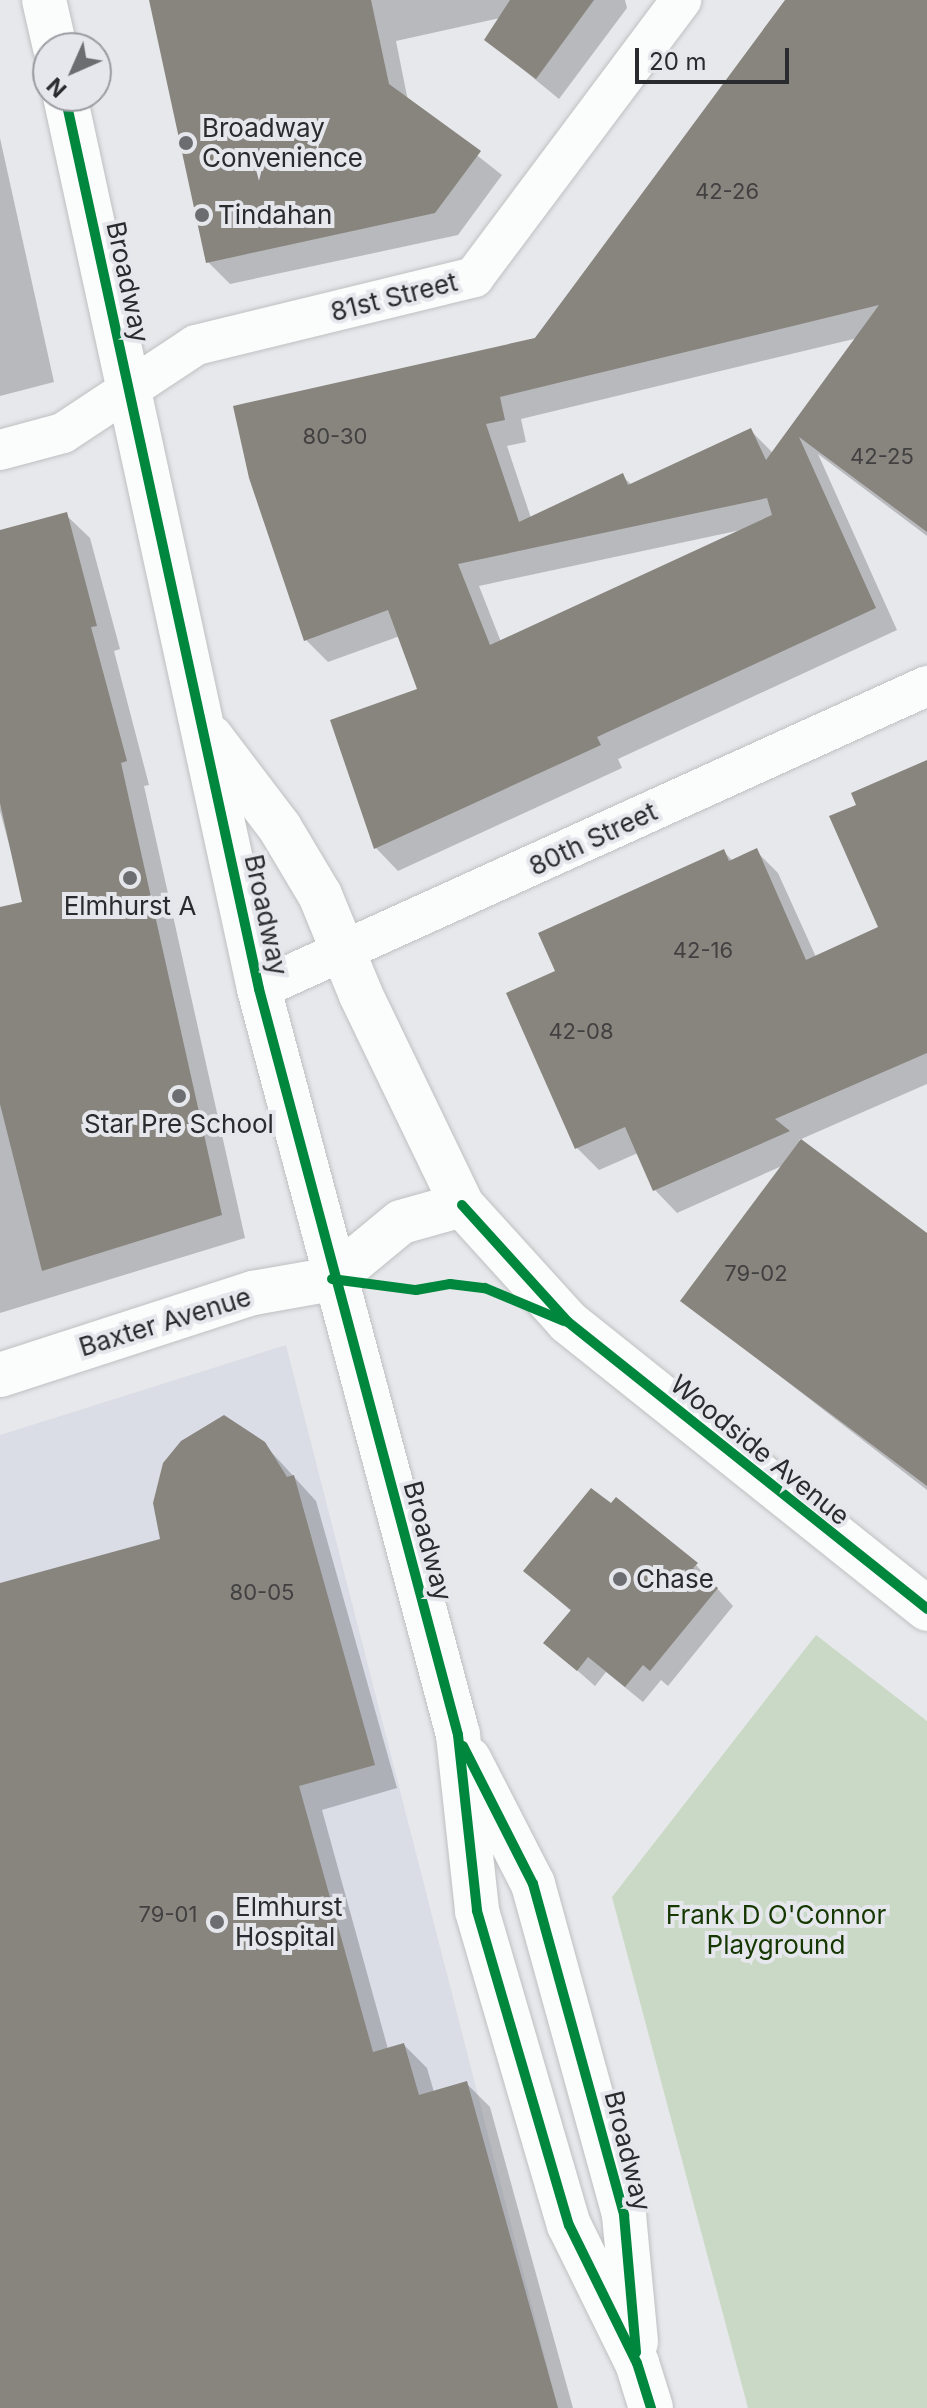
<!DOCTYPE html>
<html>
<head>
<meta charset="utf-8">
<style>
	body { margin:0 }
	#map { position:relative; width:927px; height:2408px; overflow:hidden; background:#e7e8eb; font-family:Inter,sans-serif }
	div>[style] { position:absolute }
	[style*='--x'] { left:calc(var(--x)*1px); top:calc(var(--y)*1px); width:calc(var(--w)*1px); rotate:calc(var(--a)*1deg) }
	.built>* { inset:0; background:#dadde6 }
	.green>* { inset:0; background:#cad9c6 }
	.shadow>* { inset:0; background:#0003 }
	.building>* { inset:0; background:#88847e }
	.roads { filter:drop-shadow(0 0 2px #bfc0c2) drop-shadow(0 0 2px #bfc0c2) }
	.street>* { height:40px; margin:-20px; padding:0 20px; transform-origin:20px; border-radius:20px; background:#fbfcfc }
	.secondary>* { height:44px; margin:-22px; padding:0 22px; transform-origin:22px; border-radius:22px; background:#fbfcfc }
	.cycleway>* { height:10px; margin:-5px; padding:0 5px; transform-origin:5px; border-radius:5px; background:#00873e }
	.dots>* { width:22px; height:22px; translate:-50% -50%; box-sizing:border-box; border:4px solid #e5e7ed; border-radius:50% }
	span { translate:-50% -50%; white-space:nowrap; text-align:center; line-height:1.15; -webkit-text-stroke:8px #e5e7ed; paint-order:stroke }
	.number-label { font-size:22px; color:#424142 }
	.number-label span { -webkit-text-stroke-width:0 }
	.poi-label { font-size:26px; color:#2a2b2e }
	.left { translate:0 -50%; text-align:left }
	.street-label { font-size:26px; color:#2a2b2e }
	.park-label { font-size:26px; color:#153700 }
	.north { position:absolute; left:32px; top:32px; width:80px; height:80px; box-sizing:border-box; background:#e5e7ed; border:2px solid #9a9ca1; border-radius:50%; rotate:225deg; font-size:22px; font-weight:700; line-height:32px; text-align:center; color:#2a2b2e }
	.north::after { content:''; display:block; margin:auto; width:28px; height:36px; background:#6c6d70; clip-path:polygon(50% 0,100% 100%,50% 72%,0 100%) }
	.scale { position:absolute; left:635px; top:48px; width:154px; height:36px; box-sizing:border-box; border:4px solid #2a2b2e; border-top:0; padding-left:10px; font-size:24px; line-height:28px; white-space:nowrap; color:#2a2b2e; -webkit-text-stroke:6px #e5e7ed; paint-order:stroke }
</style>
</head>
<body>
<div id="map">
	<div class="built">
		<i style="clip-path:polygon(286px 1345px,558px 2408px,0 2408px,0 1435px)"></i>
	</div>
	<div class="green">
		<i style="clip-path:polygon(816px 1635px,927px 1721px,927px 2408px,748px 2408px,612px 1897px)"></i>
	</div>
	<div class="shadow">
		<i style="clip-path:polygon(151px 0,625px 0,627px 8px,559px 99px,487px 40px,500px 18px,396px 41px,408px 101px,502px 175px,458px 235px,230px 284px,208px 262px)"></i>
		<i style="clip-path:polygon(evenodd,791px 0,927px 0,927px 536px,818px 454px,897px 630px,618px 759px,622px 768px,398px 871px,376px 848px,333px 721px,420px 690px,400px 636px,328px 662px,306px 640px,791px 0,858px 338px,773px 453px,751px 431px,632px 485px,622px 476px,531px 518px,507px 446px,526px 442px,521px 419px,858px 338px,791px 0,741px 530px,501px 642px,479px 586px,741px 530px)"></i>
		<i style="clip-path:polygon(0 138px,54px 382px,0 396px)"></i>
		<i style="clip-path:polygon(66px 515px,90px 538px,120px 649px,114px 651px,149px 785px,144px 786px,245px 1238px,0 1313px,0 910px,25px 904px,0 811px,0 532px)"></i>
		<i style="clip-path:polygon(927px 762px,927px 1084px,799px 1140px,927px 1235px,927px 1490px,683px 1301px,784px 1165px,677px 1213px,655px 1190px,638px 1153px,599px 1170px,577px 1148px,557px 972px,724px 852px,733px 861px,756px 851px,778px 873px,816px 957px,881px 928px,859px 806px)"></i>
		<i style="clip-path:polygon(264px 1444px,316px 1501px,397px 1788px,322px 1810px,388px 2049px,404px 2045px,427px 2068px,434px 2092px,466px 2083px,490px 2107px,573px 2408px,0 2408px,0 1585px,162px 1540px)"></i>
		<i style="clip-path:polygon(696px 1565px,733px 1606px,668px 1686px,661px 1680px,643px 1702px,606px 1672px,595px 1686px,546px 1643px,572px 1612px,526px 1571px)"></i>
	</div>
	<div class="building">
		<i style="clip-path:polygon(149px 0,371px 0,389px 84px,481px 151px,435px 213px,206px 263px)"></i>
		<i style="clip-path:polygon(510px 0,594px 0,536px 79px,484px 40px)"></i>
		<i style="clip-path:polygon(evenodd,785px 0,927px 0,927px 532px,799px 437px,876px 608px,597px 737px,601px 745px,374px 849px,330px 720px,417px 689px,388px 610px,304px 641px,249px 478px,233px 406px,535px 338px,785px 0,879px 305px,766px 460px,751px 428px,628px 485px,623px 473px,519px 522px,486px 424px,505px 420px,500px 397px,879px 305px,785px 0,767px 498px,772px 515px,490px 645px,458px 564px,767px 498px)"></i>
		<i style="clip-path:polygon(67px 512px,97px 626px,91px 627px,127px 761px,121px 763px,222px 1215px,42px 1271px,0 1104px,0 907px,22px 902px,0 803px,0 530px)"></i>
		<i style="clip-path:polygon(927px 760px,927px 1053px,775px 1119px,790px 1131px,653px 1191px,625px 1127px,575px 1149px,506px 993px,555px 971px,538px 933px,724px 849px,729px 861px,757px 848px,806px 960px,878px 927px,829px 816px,856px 805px,851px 793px)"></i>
		<i style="clip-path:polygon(801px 1139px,927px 1233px,927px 1486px,680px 1301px)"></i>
		<i style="clip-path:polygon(224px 1415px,265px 1442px,287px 1477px,294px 1475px,375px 1765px,299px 1786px,373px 2052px,404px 2043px,419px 2095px,467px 2081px,558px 2408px,0 2408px,0 1583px,160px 1539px,153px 1503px,163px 1463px,181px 1441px)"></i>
		<i style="clip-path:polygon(591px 1488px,611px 1503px,616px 1497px,698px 1563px,693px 1568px,718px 1588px,650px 1671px,643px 1665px,625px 1687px,588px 1657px,577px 1671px,543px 1643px,571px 1610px,523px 1571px)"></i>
	</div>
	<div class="roads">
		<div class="street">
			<i style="--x:0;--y:450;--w:65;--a:-15.1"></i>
			<i style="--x:63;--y:433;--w:159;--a:-33.5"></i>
			<i style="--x:196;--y:345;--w:286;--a:-13.7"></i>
			<i style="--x:474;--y:277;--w:346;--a:-53.2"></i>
			<i style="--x:259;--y:989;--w:734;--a:-24.4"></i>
		</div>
		<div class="secondary">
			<i style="--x:44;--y:0;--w:49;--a:77.1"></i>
			<i style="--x:65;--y:96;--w:914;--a:77.74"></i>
			<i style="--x:259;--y:989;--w:772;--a:75.06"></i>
			<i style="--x:458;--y:1735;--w:177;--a:83.8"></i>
			<i style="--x:477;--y:1911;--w:327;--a:73.7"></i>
			<i style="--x:569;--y:2225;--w:154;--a:63.8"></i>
			<i style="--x:637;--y:2363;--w:47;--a:72.7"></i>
			<i style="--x:211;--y:737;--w:114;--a:52.8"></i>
			<i style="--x:280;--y:828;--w:78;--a:59.2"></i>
			<i style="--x:320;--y:895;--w:108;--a:67.7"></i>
			<i style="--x:361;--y:995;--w:233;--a:64.3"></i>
			<i style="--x:462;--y:1205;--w:158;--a:47.8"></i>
			<i style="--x:568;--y:1322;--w:460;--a:38.6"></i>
			<i style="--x:0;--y:1375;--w:266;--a:-18"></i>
			<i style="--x:253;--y:1293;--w:80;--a:-10"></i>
			<i style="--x:332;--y:1279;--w:89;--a:-39.6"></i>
			<i style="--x:401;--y:1222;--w:63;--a:-15.6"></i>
			<i style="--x:469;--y:1759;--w:140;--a:62.9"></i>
			<i style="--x:533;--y:1884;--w:343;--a:74.6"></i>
			<i style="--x:624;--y:2215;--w:128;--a:84.6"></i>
		</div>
	</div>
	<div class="cycleway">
		<i style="--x:65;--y:96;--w:914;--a:77.74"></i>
		<i style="--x:259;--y:989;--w:772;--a:75.06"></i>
		<i style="--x:458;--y:1735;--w:177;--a:83.8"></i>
		<i style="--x:477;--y:1911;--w:327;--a:73.7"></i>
		<i style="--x:569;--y:2225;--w:154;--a:63.8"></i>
		<i style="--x:637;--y:2363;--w:47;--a:72.7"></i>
		<i style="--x:462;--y:1205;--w:158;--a:47.8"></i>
		<i style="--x:568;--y:1322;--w:460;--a:38.6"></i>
		<i style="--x:332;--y:1279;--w:85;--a:7.5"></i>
		<i style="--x:416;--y:1290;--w:35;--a:-10"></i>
		<i style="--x:450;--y:1284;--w:35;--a:7"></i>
		<i style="--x:485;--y:1288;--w:86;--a:22.7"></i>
		<i style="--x:463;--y:1746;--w:155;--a:63.1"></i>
		<i style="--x:533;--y:1884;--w:343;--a:74.6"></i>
		<i style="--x:624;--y:2215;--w:138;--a:85"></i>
	</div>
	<div class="dots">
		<i style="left:186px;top:143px;background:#6c6d70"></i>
		<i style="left:202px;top:215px;background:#6c6d70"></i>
		<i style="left:130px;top:878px;background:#6c6d70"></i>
		<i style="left:179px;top:1096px;background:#6c6d70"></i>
		<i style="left:620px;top:1579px;background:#6c6d70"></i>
		<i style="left:217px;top:1922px;background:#6c6d70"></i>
	</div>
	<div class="number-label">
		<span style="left:727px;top:192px">42-26</span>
		<span style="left:335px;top:437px">80-30</span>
		<span style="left:882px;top:457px">42-25</span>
		<span style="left:703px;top:951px">42-16</span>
		<span style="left:581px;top:1032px">42-08</span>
		<span style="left:756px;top:1274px">79-02</span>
		<span style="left:262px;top:1593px">80-05</span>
		<span style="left:168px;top:1915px">79-01</span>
	</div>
	<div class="poi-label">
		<span class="left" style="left:202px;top:143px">Broadway<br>Convenience</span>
		<span class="left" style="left:218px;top:215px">Tindahan</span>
		<span style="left:130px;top:906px">Elmhurst A</span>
		<span style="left:179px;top:1124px">Star Pre School</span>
		<span class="left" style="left:636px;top:1579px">Chase</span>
		<span class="left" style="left:235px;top:1922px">Elmhurst<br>Hospital</span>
	</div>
	<div class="street-label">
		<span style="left:128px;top:282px;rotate:78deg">Broadway</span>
		<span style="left:394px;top:297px;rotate:-14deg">81st Street</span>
		<span style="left:593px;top:839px;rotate:-25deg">80th Street</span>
		<span style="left:266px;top:915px;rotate:78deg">Broadway</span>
		<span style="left:165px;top:1322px;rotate:-17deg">Baxter Avenue</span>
		<span style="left:760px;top:1450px;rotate:39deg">Woodside Avenue</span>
		<span style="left:428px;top:1541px;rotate:75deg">Broadway</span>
		<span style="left:628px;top:2151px;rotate:76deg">Broadway</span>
	</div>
	<div class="park-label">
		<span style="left:776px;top:1930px">Frank D O'Connor<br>Playground</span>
	</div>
	<div class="north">N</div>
	<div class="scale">20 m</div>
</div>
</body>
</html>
